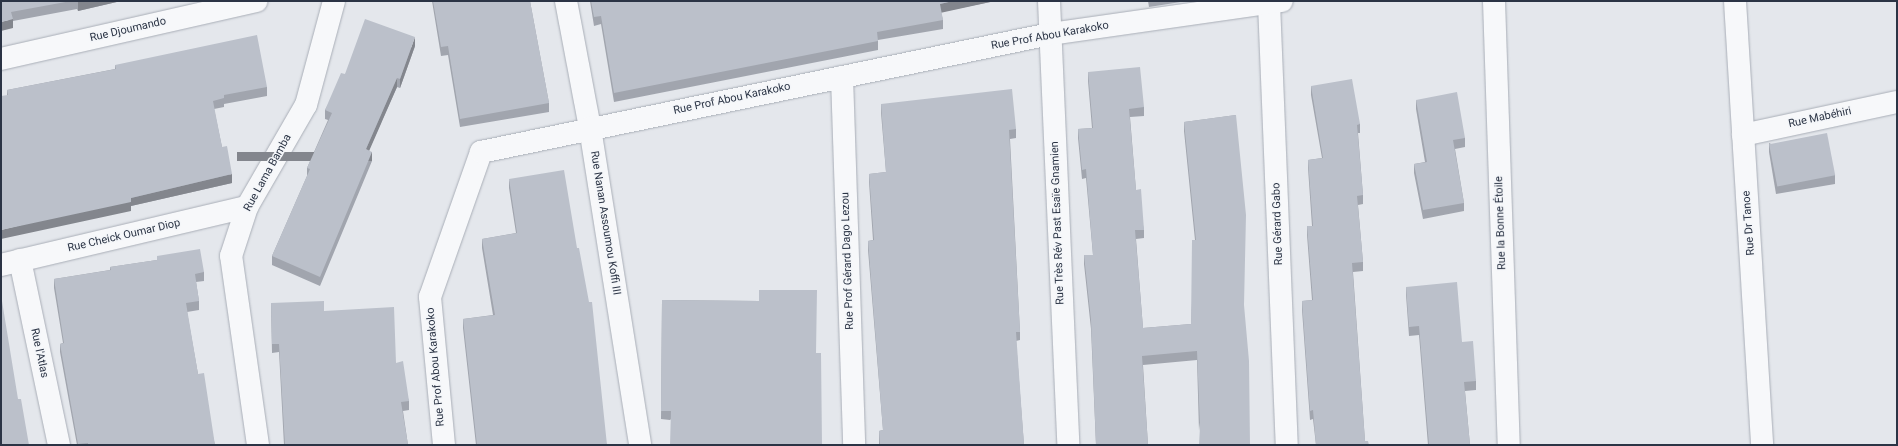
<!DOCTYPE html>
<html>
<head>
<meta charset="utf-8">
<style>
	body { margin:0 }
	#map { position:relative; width:1898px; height:446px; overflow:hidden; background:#e4e7ec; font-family:Roboto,sans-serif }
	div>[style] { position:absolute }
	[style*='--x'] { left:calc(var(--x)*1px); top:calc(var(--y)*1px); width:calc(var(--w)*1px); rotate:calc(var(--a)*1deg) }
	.roads { filter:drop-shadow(0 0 1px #a9aeb7) drop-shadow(0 0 1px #a9aeb7) }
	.minor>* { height:22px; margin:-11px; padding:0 11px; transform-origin:11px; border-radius:11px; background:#f7f8fa }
	.wall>* { inset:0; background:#a1a5ae }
	.shaded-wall>* { inset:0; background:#83868d; transform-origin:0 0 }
	.building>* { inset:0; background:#bbc0ca; transform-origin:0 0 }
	span { translate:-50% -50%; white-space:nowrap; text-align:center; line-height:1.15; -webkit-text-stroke:3px #f4f6f9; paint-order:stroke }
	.street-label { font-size:11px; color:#2b3445 }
	.frame { position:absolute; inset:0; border:2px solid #2b3445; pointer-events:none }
</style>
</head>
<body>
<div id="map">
	<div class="roads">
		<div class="minor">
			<i style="--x:566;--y:1;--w:129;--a:79.3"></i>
			<i style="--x:590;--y:128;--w:321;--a:81"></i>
			<i style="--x:1049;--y:1;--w:444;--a:87.5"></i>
			<i style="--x:1494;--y:1;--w:444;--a:88.1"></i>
			<i style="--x:1735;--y:1;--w:445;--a:86.5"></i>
			<i style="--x:1269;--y:3;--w:442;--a:87.7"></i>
			<i style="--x:1;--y:59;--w:262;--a:-12.8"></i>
			<i style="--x:842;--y:77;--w:368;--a:88.1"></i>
			<i style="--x:1743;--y:135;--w:157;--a:-12.1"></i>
			<i style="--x:20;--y:260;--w:189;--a:78.1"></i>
			<i style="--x:1;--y:265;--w:253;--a:-13.3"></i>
			<i style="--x:258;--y:445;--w:191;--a:-98.1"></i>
			<i style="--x:231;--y:256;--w:52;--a:-71.9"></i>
			<i style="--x:247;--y:207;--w:118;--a:-60"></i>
			<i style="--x:306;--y:105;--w:108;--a:-74.9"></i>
			<i style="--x:444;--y:445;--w:149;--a:-95.4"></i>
			<i style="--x:430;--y:297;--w:154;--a:-70.6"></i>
			<i style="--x:481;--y:152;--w:581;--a:-11.72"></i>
			<i style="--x:1050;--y:34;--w:234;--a:-8.1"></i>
		</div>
	</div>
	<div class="wall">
		<i style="clip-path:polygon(1px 1px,121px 1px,78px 11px,77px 9px,13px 21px,13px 28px)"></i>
		<i style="clip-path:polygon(432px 1px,530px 1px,549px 103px,549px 112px,460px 127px,448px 55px,441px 56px)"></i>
		<i style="clip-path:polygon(590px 1px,995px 1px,941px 12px,943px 20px,943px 29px,878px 40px,878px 50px,614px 102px,601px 24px,594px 26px)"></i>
		<i style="clip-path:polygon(1148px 1px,1187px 1px,1149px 7px)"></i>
		<i style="clip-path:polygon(415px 46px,400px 88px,397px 87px,369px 150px,372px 161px,320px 286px,272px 265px,272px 256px,307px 176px,307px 168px,328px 120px,325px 119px,325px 110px,345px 74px)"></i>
		<i style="clip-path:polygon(115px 65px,267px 87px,267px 96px,224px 104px,224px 107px,214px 109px,222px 147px,232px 183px,131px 206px,131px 211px,7px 95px,7px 90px,115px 69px)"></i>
		<i style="clip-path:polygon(1088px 72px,1144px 107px,1144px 116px,1130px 117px,1136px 190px,1144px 230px,1144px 238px,1136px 239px,1143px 328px,1191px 324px,1195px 240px,1184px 131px,1184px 122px,1236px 115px,1199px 431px,1197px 360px,1143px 365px,1148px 445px,1096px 445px,1091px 329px,1084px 264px,1084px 255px,1093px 255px,1086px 178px,1082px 179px,1078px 138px,1078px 129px,1092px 128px,1088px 81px)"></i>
		<i style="clip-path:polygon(1311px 86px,1360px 124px,1360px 133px,1358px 133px,1363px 195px,1363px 204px,1358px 205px,1363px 262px,1363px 271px,1353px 272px,1365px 441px,1369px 445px,1316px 445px,1313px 419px,1310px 420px,1302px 310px,1302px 301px,1312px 300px,1307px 235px,1307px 226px,1312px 226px,1308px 168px,1308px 160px,1322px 158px,1311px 95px)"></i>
		<i style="clip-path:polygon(1416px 100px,1465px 138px,1465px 147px,1455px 149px,1464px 203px,1464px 211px,1423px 219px,1414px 173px,1414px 164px,1425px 162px,1416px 109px)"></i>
		<i style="clip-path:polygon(881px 104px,1016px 129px,1016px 138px,1010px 139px,1020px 332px,1020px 340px,1016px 341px,1024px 445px,879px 445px,879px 431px,883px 430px,868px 250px,868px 241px,873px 240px,869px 182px,869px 174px,886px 172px,881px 113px)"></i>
		<i style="clip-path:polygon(1769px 143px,1835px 175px,1835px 184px,1776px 194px,1769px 152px)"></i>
		<i style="clip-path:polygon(509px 179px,607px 445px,476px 445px,463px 328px,463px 319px,493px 315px,482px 248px,482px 239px,516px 233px,509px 188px)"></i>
		<i style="clip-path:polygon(157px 256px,204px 272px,204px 281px,196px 282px,199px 301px,199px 310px,187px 312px,198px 374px,215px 445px,77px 445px,60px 352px,60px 344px,63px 343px,54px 288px,54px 279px,110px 270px,110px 267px,157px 260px)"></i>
		<i style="clip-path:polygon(1406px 287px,1462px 342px,1476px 381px,1476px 390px,1465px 391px,1470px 445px,1428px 445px,1419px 335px,1409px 336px,1406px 295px)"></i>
		<i style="clip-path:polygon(817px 290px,670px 420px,661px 419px,662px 300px,759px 301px)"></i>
		<i style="clip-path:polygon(271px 303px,324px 311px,396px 363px,409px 401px,409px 410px,403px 411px,408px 445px,284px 445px,279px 352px,272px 353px)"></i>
	</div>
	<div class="shaded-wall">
		<i style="clip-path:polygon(82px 1px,121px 1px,78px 11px,78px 2px)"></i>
		<i style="clip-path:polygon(953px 1px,995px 1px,940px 13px,940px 4px)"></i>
		<i style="clip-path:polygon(13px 19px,13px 28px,1px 31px,1px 22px)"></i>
		<i style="clip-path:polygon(415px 37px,415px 46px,400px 88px,400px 79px)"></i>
		<i style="clip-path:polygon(397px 78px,397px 87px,366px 158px,366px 149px)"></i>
		<i style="left:372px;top:152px;width:9px;height:135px;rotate:90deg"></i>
		<i style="clip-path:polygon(232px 174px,232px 183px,131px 206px,131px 211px,1px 239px,1px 230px,131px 198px)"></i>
	</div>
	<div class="building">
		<i style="clip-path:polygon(1px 1px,71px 1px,11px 12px,13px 19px,1px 22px)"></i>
		<i style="clip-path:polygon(433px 1px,530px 1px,549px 103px,460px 119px,448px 46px,441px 47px)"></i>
		<i style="clip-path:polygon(591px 1px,953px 1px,940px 4px,943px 20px,877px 32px,878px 41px,614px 93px,601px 16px,594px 17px)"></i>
		<i style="clip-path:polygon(365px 19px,415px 37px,400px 79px,397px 78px,366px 149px,372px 152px,320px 277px,272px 256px,310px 169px,307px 168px,332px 113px,325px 110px,341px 73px,345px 74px)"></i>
		<i style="clip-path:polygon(257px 35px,267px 87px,224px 95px,224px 98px,213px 101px,222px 147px,227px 146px,232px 174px,131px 198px,131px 202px,1px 230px,1px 96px,8px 95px,7px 90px,116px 69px,115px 65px)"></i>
		<i style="clip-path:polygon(1140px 67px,1144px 107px,1129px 109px,1136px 190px,1141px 189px,1144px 230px,1135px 230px,1143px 328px,1191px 324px,1192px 240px,1196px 240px,1184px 122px,1236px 115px,1246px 215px,1244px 305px,1249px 361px,1250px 445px,1199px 445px,1200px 427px,1197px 351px,1142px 356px,1148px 445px,1096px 445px,1091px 320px,1084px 255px,1093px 255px,1086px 169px,1082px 170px,1078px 129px,1093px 128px,1088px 72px)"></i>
		<i style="clip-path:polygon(1352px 79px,1360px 124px,1357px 125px,1363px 195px,1357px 196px,1363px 262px,1352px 263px,1365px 441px,1368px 441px,1369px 445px,1316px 445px,1313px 410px,1310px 411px,1302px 301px,1313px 300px,1307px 226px,1313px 226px,1308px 160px,1323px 158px,1311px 86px)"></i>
		<i style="clip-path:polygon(1012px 89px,1016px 129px,1009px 130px,1020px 332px,1016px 332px,1024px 445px,880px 445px,879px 431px,883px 430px,868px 241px,874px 240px,869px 174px,886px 172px,881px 104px)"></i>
		<i style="clip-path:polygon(1457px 92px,1465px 138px,1453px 140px,1464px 203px,1423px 210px,1414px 164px,1427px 162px,1416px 100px)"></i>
		<i style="left:1827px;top:133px;width:43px;height:59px;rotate:79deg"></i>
		<i style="clip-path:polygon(564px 170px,577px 248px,579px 248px,589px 302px,592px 302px,607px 445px,477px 445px,463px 319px,495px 315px,482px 239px,517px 233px,509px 179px)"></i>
		<i style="clip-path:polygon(200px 249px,204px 272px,195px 274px,199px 301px,186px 303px,198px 374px,204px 373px,215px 445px,88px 445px,88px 443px,78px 444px,60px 344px,64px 343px,54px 279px,111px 270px,110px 267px,157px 260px,157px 256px)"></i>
		<i style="clip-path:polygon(1457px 282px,1462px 342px,1473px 341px,1476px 381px,1464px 382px,1470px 445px,1429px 445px,1419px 326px,1409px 327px,1406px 287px)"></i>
		<i style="clip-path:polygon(759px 290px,817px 290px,816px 353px,821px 353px,822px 445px,670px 445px,671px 411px,661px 411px,662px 300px,759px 301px)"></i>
		<i style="clip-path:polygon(1px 301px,2px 301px,18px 399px,21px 399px,29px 445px,1px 445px)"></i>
		<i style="clip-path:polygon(324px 301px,324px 311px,394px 307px,396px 363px,403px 361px,409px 401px,401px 402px,408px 445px,285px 445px,279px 344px,272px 344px,271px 303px)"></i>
	</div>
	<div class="street-label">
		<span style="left:128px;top:30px;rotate:-13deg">Rue Djoumando</span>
		<span style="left:1050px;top:36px;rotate:-10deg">Rue Prof Abou Karakoko</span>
		<span style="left:732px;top:99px;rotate:-12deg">Rue Prof Abou Karakoko</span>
		<span style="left:1820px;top:118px;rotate:-12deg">Rue Mabéhiri</span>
		<span style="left:268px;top:173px;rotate:-61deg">Rue Lama Bamba</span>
		<span style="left:605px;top:223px;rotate:81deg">Rue Nanan Assoumou Koffi III</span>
		<span style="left:1058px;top:223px;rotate:-92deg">Rue Très Rév Past Esaïe Gnamien</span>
		<span style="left:1501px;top:223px;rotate:-92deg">Rue la Bonne Étoile</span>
		<span style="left:1749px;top:223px;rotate:-94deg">Rue Dr Tanoe</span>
		<span style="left:1278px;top:224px;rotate:-92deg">Rue Gérard Gabo</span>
		<span style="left:124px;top:236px;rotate:-13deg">Rue Cheick Oumar Diop</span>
		<span style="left:848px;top:261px;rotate:-92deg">Rue Prof Gérard Dago Lezou</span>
		<span style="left:39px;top:353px;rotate:78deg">Rue l'Atlas</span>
		<span style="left:436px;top:367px;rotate:-95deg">Rue Prof Abou Karakoko</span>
	</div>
	<div class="frame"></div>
</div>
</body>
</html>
